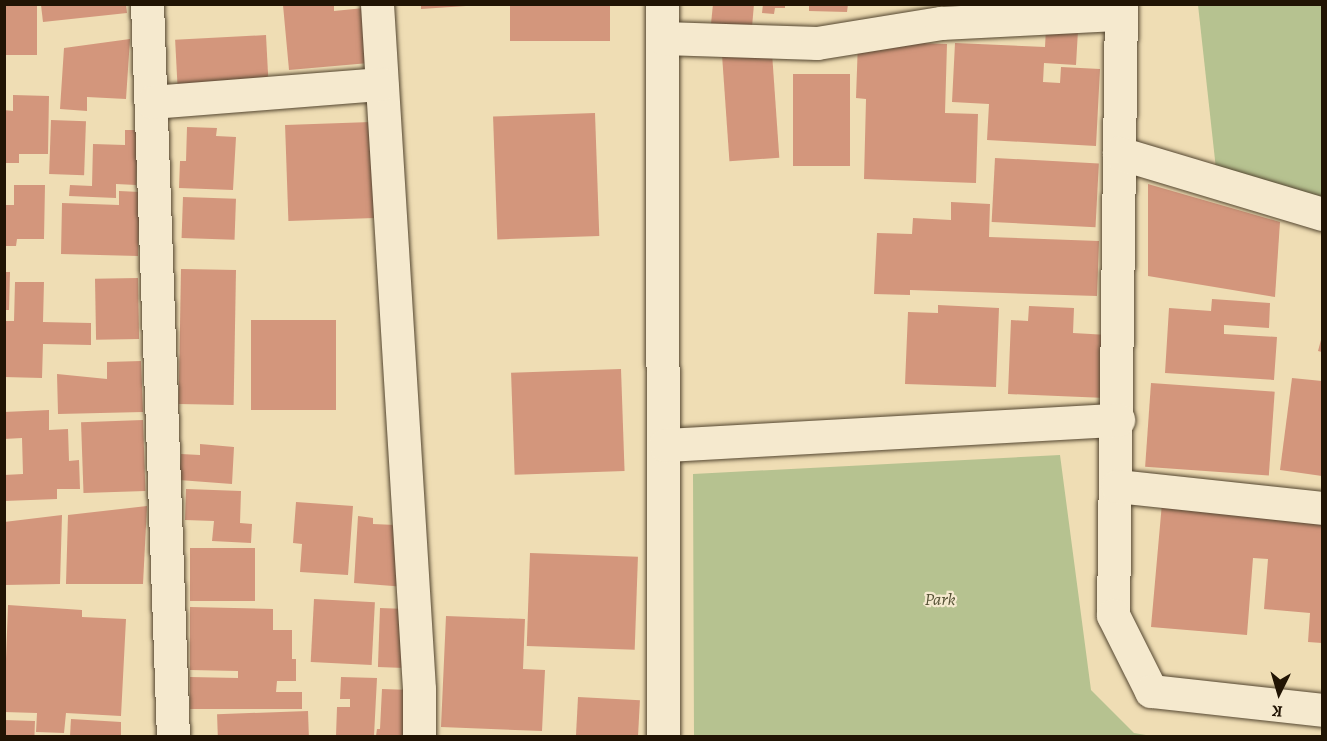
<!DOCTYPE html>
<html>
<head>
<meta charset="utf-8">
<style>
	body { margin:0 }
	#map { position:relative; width:1327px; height:741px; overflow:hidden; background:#efddb4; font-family:Alegreya,serif }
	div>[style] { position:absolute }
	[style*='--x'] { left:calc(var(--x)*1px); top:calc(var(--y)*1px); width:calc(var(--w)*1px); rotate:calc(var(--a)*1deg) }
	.green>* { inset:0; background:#b6c290 }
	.building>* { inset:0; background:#d3967c; transform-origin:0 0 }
	.roads { filter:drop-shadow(0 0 2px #544630) drop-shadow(0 0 2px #544630) }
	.minor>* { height:33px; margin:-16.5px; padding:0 16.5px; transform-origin:16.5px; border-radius:16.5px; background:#f5e9ce }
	span { translate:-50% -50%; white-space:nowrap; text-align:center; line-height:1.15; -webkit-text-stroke:4.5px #f5e9ce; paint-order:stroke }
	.park-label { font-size:18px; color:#555135; font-style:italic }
	.frame { position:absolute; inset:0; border:6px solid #211404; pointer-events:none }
	.north { position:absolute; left:1249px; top:663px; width:60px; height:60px; -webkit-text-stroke:4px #f5e9ce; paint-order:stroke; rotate:185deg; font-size:16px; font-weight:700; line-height:24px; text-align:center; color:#211404 }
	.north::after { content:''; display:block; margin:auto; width:21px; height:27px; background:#211404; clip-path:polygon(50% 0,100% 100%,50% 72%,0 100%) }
</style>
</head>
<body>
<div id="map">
	<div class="green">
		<i style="clip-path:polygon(1198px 5px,1322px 5px,1322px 201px,1216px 169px)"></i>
		<i style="clip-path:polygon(1060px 455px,1091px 690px,1134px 733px,1152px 736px,694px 736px,693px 474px)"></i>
	</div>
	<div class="building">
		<i style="left:4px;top:4px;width:33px;height:51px"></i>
		<i style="clip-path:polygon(334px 4px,334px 11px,364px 8px,369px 63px,289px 70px,283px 5px)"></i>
		<i style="clip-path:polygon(421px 4px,465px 4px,466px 6px,421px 9px)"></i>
		<i style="left:510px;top:4px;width:100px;height:37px"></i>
		<i style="clip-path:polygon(713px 4px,754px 4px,752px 27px,711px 24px)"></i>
		<i style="clip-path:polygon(763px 4px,785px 4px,785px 8px,775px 8px,774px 14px,762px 13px)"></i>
		<i style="clip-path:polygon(809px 4px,848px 4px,847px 12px,809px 11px)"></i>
		<i style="clip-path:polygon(41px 5px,126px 5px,127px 13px,43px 22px)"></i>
		<i style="clip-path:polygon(1046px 28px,1078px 30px,1076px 65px,1044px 63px,1043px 82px,1060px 83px,1061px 67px,1100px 69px,1096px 146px,987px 140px,989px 104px,952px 102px,955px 43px,1045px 47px)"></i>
		<i style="left:266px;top:35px;width:45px;height:91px;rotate:87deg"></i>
		<i style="clip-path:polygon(130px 39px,126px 99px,87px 97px,87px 111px,60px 109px,64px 48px)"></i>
		<i style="clip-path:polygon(858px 41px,947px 44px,945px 113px,978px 114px,976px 183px,864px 179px,866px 99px,856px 98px)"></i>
		<i style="left:772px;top:53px;width:105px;height:50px;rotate:86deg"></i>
		<i style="left:793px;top:74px;width:57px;height:92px"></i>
		<i style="clip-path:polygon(13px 95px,49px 96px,48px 154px,19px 154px,19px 163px,4px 163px,4px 110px,13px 111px)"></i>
		<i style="left:595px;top:113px;width:123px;height:102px;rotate:88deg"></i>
		<i style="left:51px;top:120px;width:35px;height:54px;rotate:2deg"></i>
		<i style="left:371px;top:122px;width:96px;height:86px;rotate:88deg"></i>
		<i style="clip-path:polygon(187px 127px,217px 128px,216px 136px,236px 137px,233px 190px,179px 188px,180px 161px,186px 161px)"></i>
		<i style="clip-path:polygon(125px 130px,138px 130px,136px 185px,116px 184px,116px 198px,69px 196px,70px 185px,92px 186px,93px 144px,125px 145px)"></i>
		<i style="left:995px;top:158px;width:104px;height:64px;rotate:3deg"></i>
		<i style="clip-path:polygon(1148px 184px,1280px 222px,1275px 297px,1148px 276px)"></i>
		<i style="clip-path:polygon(14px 185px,45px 185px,44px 239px,17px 239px,16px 246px,4px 246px,4px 205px,14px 205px)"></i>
		<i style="clip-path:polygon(119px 191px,140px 192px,138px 256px,61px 254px,62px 203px,119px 205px)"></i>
		<i style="left:183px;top:197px;width:53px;height:41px;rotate:2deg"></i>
		<i style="clip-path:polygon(951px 202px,990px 204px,989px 237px,1099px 241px,1097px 296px,910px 290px,910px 295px,874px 294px,877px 233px,912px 234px,913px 218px,951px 220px)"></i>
		<i style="left:181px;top:269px;width:55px;height:135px;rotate:1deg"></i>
		<i style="clip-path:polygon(4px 272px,10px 272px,9px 310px,4px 310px)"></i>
		<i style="left:138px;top:278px;width:61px;height:43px;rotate:89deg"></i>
		<i style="clip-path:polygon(15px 282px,44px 282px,43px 322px,91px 323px,91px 345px,43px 344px,42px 378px,4px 377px,4px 321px,14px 321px)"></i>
		<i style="clip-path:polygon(1212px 299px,1270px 303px,1269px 328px,1224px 325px,1224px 334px,1277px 337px,1274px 380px,1165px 373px,1169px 308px,1211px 311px)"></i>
		<i style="clip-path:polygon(938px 305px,999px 308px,996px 387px,905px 384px,908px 312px,938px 313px)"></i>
		<i style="clip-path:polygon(1029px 306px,1074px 308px,1073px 333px,1108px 335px,1106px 398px,1008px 394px,1011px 320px,1028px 321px)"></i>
		<i style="left:251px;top:320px;width:85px;height:90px"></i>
		<i style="clip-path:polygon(1322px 336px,1322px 352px,1318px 351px)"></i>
		<i style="clip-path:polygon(141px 361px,143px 412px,58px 414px,57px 374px,107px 379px,107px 362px)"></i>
		<i style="left:621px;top:369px;width:102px;height:110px;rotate:88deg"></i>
		<i style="clip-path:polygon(1292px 378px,1322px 381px,1322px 476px,1280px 470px)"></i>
		<i style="left:1151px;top:383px;width:124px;height:84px;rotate:4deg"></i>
		<i style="clip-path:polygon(49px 410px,49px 430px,68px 429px,69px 461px,79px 460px,80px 489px,57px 489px,57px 499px,4px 501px,4px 475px,23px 474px,22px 438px,4px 439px,4px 412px)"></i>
		<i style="left:143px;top:420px;width:71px;height:62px;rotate:88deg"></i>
		<i style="clip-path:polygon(200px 444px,234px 447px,232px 484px,179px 480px,181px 454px,200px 455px)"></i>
		<i style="clip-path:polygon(186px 489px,241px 491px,240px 523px,252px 524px,251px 543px,212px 541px,214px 521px,185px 520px)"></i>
		<i style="clip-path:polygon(296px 502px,353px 506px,348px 575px,300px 572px,302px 544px,293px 543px)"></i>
		<i style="clip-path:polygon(1162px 503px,1322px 517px,1322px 643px,1308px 642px,1310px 613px,1264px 609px,1268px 559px,1253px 558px,1247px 635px,1151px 627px)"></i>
		<i style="clip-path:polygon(147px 506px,143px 584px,66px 584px,68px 515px)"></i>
		<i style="clip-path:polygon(62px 515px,60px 584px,4px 585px,4px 522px)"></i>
		<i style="clip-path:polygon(358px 516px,373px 518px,373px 524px,396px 525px,406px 587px,354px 583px)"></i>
		<i style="left:190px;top:548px;width:65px;height:53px"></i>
		<i style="left:530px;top:553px;width:108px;height:93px;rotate:2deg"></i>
		<i style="left:314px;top:599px;width:61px;height:63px;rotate:3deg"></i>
		<i style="clip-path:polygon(8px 605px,82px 610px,82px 617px,126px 619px,121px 716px,66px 713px,64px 733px,36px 732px,37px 713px,4px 712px)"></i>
		<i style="clip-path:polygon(190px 607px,273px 609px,273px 630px,292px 630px,292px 659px,296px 659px,296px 681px,277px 681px,276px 692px,302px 692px,302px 709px,190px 709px,190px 677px,238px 678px,238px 671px,190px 670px)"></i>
		<i style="left:380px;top:608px;width:27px;height:59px;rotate:2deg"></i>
		<i style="clip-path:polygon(446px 616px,525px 619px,523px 669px,545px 670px,542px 731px,441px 727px)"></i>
		<i style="clip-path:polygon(341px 677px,377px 678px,374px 736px,336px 736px,337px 707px,350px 707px,350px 699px,340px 699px)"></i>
		<i style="clip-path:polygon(382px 689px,411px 690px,409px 736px,376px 736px,377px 729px,380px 729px)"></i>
		<i style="left:578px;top:697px;width:62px;height:39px;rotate:3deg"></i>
		<i style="left:308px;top:711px;width:25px;height:91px;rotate:88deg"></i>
		<i style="clip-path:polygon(71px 719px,121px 722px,121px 736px,70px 736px)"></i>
		<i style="left:4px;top:720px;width:31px;height:16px;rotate:2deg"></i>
	</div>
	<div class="roads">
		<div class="minor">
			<i style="--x:147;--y:4;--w:732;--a:87.97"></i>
			<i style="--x:377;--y:4;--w:686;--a:86.49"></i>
			<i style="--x:419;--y:689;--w:47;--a:90"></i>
			<i style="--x:662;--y:4;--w:732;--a:89.92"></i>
			<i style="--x:1121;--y:4;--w:611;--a:90.75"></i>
			<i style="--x:1113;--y:615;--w:85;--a:63.4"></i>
			<i style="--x:1151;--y:691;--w:172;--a:6.3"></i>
			<i style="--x:663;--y:38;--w:154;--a:1.9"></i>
			<i style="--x:817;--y:43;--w:126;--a:-9.2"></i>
			<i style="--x:941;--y:23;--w:180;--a:-2.9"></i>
			<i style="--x:152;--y:102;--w:230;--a:-4.5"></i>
			<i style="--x:1119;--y:153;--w:212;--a:16.7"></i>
			<i style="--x:665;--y:445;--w:454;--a:-3.2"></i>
			<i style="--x:1117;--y:486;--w:206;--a:6.1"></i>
		</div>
	</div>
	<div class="park-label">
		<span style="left:940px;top:599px">Park</span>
	</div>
	<div class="frame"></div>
	<div class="north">K</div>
</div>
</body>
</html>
